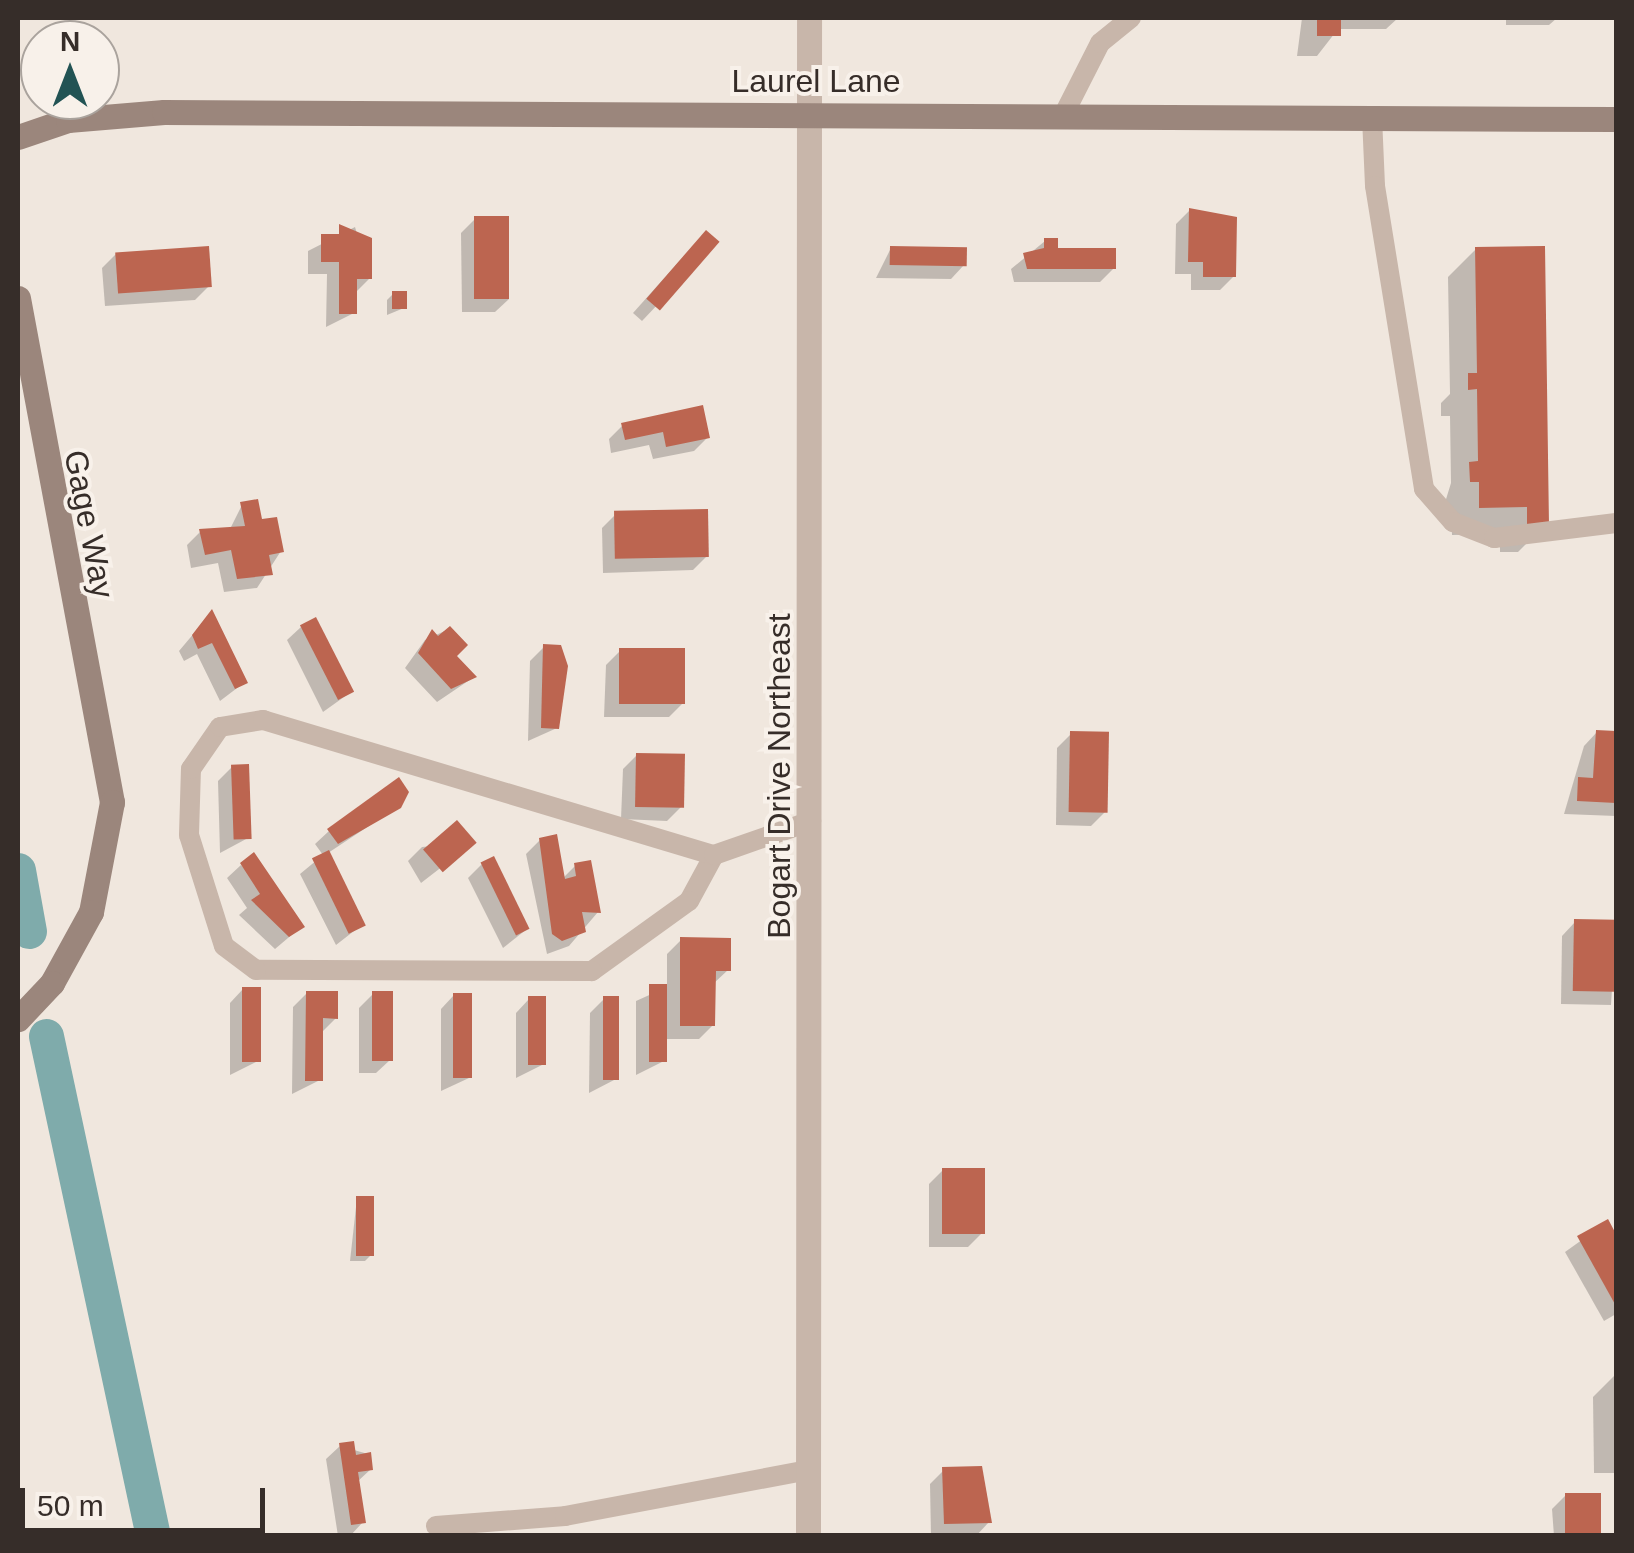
<!DOCTYPE html>
<html>
<head>
<meta charset="utf-8">
<style>
	body { margin:0 }
	#map { position:relative; width:1634px; height:1553px; overflow:hidden; background:#f0e7de; font-family:Helvetica,sans-serif }
	div>[style] { position:absolute }
	[style*='--x'] { left:calc(var(--x)*1px); top:calc(var(--y)*1px); width:calc(var(--w)*1px); rotate:calc(var(--a)*1deg) }
	.shadow>* { inset:0; background:#0003 }
	.canal>* { height:35px; margin:-17.5px; padding:0 17.5px; transform-origin:17.5px; border-radius:17.5px; background:#7fabab }
	.building>* { inset:0; background:#bc6550; transform-origin:0 0 }
	.lane>* { height:20px; margin:-10px; padding:0 10px; transform-origin:10px; border-radius:10px; background:#c8b6aa }
	.street>* { height:25px; margin:-12.5px; padding:0 12.5px; transform-origin:12.5px; border-radius:12.5px; background:#c8b6aa }
	.secondary>* { height:25px; margin:-12.5px; padding:0 12.5px; transform-origin:12.5px; border-radius:12.5px; background:#9b867c }
	span { translate:-50% -50%; white-space:nowrap; text-align:center; line-height:1.15; -webkit-text-stroke:8px #f8f1ea; paint-order:stroke }
	.street-label { font-size:32px; color:#362d29 }
	.frame { position:absolute; inset:0; border:20px solid #362d29; pointer-events:none }
	.north { position:absolute; left:20px; top:20px; width:100px; height:100px; box-sizing:border-box; background:#f8f1ea; border:2px solid #aaa39d; border-radius:50%; rotate:0deg; font-size:28px; font-weight:700; line-height:40px; text-align:center; color:#362d29 }
	.north::after { content:''; display:block; margin:auto; width:35px; height:45px; background:#225354; clip-path:polygon(50% 0,100% 100%,50% 72%,0 100%) }
	.scale { position:absolute; left:20px; top:1488px; width:245px; height:45px; box-sizing:border-box; border:5px solid #362d29; border-top:0; padding-left:12px; font-size:30px; line-height:35px; white-space:nowrap; color:#362d29; -webkit-text-stroke:8px #f8f1ea; paint-order:stroke }
</style>
</head>
<body>
<div id="map">
	<div class="shadow">
		<i style="clip-path:polygon(1302px 18px,1398px 18px,1386px 29px,1338px 29px,1317px 56px,1297px 56px)"></i>
		<i style="clip-path:polygon(1506px 18px,1557px 18px,1549px 25px,1506px 25px)"></i>
		<i style="clip-path:polygon(1190px 210px,1234px 276px,1220px 290px,1191px 290px,1191px 274px,1175px 274px,1176px 224px)"></i>
		<i style="clip-path:polygon(475px 219px,509px 299px,495px 312px,462px 312px,461px 233px)"></i>
		<i style="clip-path:polygon(355px 227px,370px 278px,354px 294px,354px 313px,326px 327px,327px 274px,308px 274px,308px 251px)"></i>
		<i style="clip-path:polygon(1045px 241px,1056px 251px,1114px 268px,1100px 282px,1014px 282px,1011px 269px)"></i>
		<i style="clip-path:polygon(716px 243px,642px 321px,633px 313px,692px 247px)"></i>
		<i style="clip-path:polygon(891px 248px,964px 265px,951px 279px,876px 278px)"></i>
		<i style="clip-path:polygon(1543px 248px,1546px 524px,1518px 552px,1500px 552px,1500px 534px,1452px 535px,1451px 509px,1443px 509px,1451px 483px,1450px 416px,1441px 416px,1441px 403px,1450px 394px,1448px 277px,1476px 249px)"></i>
		<i style="clip-path:polygon(116px 254px,209px 286px,195px 300px,105px 306px,102px 268px)"></i>
		<i style="clip-path:polygon(393px 294px,404px 308px,387px 315px,387px 300px)"></i>
		<i style="clip-path:polygon(623px 425px,708px 437px,694px 451px,653px 459px,649px 445px,611px 453px,609px 439px)"></i>
		<i style="clip-path:polygon(242px 505px,281px 551px,257px 588px,224px 592px,218px 563px,191px 568px,187px 545px,200px 532px,230px 529px)"></i>
		<i style="clip-path:polygon(616px 514px,707px 556px,693px 570px,603px 573px,602px 528px)"></i>
		<i style="clip-path:polygon(211px 613px,245px 682px,220px 701px,197px 654px,184px 661px,179px 651px)"></i>
		<i style="clip-path:polygon(301px 627px,351px 692px,323px 712px,287px 640px)"></i>
		<i style="clip-path:polygon(449px 629px,454px 656px,474px 677px,437px 702px,405px 668px,425px 640px)"></i>
		<i style="clip-path:polygon(544px 647px,557px 728px,528px 741px,530px 661px)"></i>
		<i style="clip-path:polygon(620px 651px,683px 703px,669px 717px,604px 717px,606px 665px)"></i>
		<i style="clip-path:polygon(1597px 732px,1616px 735px,1616px 816px,1564px 814px,1584px 746px)"></i>
		<i style="clip-path:polygon(1071px 734px,1105px 812px,1091px 826px,1056px 825px,1057px 748px)"></i>
		<i style="clip-path:polygon(637px 755px,681px 807px,667px 821px,621px 819px,623px 769px)"></i>
		<i style="clip-path:polygon(232px 767px,248px 838px,220px 853px,218px 781px)"></i>
		<i style="clip-path:polygon(399px 806px,328px 853px,363px 924px,336px 945px,300px 874px,323px 855px,315px 844px,329px 831px)"></i>
		<i style="clip-path:polygon(540px 840px,562px 879px,575px 866px,598px 912px,569px 946px,547px 954px,526px 854px)"></i>
		<i style="clip-path:polygon(474px 842px,421px 883px,408px 861px,422px 847px)"></i>
		<i style="clip-path:polygon(482px 864px,527px 929px,503px 948px,468px 878px)"></i>
		<i style="clip-path:polygon(241px 865px,301px 927px,275px 949px,239px 915px,247px 908px,227px 878px)"></i>
		<i style="clip-path:polygon(1575px 922px,1616px 922px,1611px 1005px,1561px 1004px,1562px 936px)"></i>
		<i style="clip-path:polygon(681px 940px,728px 970px,713px 984px,713px 1025px,699px 1039px,664px 1039px,664px 1061px,636px 1075px,636px 1001px,667px 987px,667px 954px)"></i>
		<i style="clip-path:polygon(243px 989px,258px 1061px,230px 1075px,230px 1003px)"></i>
		<i style="clip-path:polygon(307px 993px,336px 1018px,321px 1033px,320px 1080px,292px 1094px,293px 1007px)"></i>
		<i style="clip-path:polygon(373px 994px,390px 1060px,376px 1073px,359px 1073px,359px 1008px)"></i>
		<i style="clip-path:polygon(454px 995px,469px 1078px,441px 1091px,441px 1009px)"></i>
		<i style="clip-path:polygon(529px 999px,544px 1064px,516px 1078px,516px 1013px)"></i>
		<i style="clip-path:polygon(604px 999px,616px 1079px,589px 1093px,590px 1013px)"></i>
		<i style="clip-path:polygon(943px 1170px,982px 1233px,968px 1247px,929px 1247px,929px 1184px)"></i>
		<i style="clip-path:polygon(357px 1198px,371px 1255px,365px 1261px,350px 1261px)"></i>
		<i style="clip-path:polygon(1607px 1222px,1616px 1239px,1616px 1314px,1604px 1321px,1565px 1252px)"></i>
		<i style="clip-path:polygon(1614px 1376px,1616px 1473px,1594px 1473px,1593px 1397px)"></i>
		<i style="clip-path:polygon(340px 1446px,368px 1454px,371px 1469px,357px 1482px,363px 1522px,350px 1536px,338px 1536px,326px 1459px)"></i>
		<i style="clip-path:polygon(944px 1470px,989px 1522px,976px 1536px,931px 1536px,930px 1484px)"></i>
		<i style="clip-path:polygon(1566px 1495px,1602px 1536px,1554px 1536px,1552px 1509px)"></i>
	</div>
	<div class="canal">
		<i style="--x:18;--y:870;--w:62;--a:79.8"></i>
		<i style="--x:46;--y:1036;--w:511;--a:77.92"></i>
	</div>
	<div class="building">
		<i style="left:1317px;top:18px;width:24px;height:18px"></i>
		<i style="clip-path:polygon(1189px 208px,1237px 217px,1236px 277px,1203px 277px,1203px 262px,1188px 262px)"></i>
		<i style="left:474px;top:216px;width:35px;height:83px"></i>
		<i style="clip-path:polygon(339px 224px,372px 238px,372px 279px,357px 279px,357px 314px,339px 314px,339px 262px,321px 262px,321px 234px,339px 234px)"></i>
		<i style="left:706px;top:230px;width:18px;height:91px;rotate:41deg"></i>
		<i style="clip-path:polygon(1044px 238px,1058px 238px,1058px 248px,1116px 248px,1116px 269px,1027px 269px,1023px 253px,1044px 248px)"></i>
		<i style="left:209px;top:246px;width:41px;height:94px;rotate:86deg"></i>
		<i style="left:890px;top:246px;width:77px;height:19px;rotate:1deg"></i>
		<i style="clip-path:polygon(1545px 246px,1549px 525px,1527px 525px,1527px 507px,1479px 508px,1479px 482px,1470px 482px,1469px 462px,1478px 461px,1477px 389px,1468px 390px,1468px 373px,1477px 373px,1475px 247px)"></i>
		<i style="left:392px;top:291px;width:15px;height:18px"></i>
		<i style="clip-path:polygon(703px 405px,710px 438px,666px 447px,663px 432px,625px 440px,621px 423px)"></i>
		<i style="clip-path:polygon(258px 499px,262px 519px,277px 517px,284px 552px,269px 555px,273px 575px,237px 579px,231px 550px,205px 555px,199px 529px,245px 526px,240px 502px)"></i>
		<i style="left:708px;top:509px;width:48px;height:94px;rotate:89deg"></i>
		<i style="clip-path:polygon(212px 609px,248px 683px,235px 689px,212px 643px,198px 649px,192px 635px)"></i>
		<i style="left:316px;top:617px;width:84px;height:18px;rotate:63deg"></i>
		<i style="clip-path:polygon(450px 626px,468px 645px,457px 656px,477px 677px,451px 689px,418px 653px,432px 629px,438px 636px)"></i>
		<i style="clip-path:polygon(543px 644px,561px 645px,568px 666px,559px 729px,541px 728px)"></i>
		<i style="left:619px;top:648px;width:66px;height:56px"></i>
		<i style="clip-path:polygon(1596px 730px,1616px 731px,1616px 803px,1577px 801px,1578px 777px,1593px 778px)"></i>
		<i style="left:1070px;top:731px;width:39px;height:81px;rotate:1deg"></i>
		<i style="left:636px;top:753px;width:49px;height:54px;rotate:1deg"></i>
		<i style="left:249px;top:764px;width:75px;height:18px;rotate:88deg"></i>
		<i style="clip-path:polygon(399px 777px,409px 792px,401px 808px,338px 844px,327px 829px)"></i>
		<i style="left:457px;top:820px;width:30px;height:45px;rotate:49deg"></i>
		<i style="clip-path:polygon(557px 834px,565px 879px,576px 876px,574px 863px,591px 860px,601px 913px,582px 912px,586px 932px,562px 941px,552px 934px,539px 838px)"></i>
		<i style="left:329px;top:850px;width:84px;height:19px;rotate:64deg"></i>
		<i style="clip-path:polygon(254px 852px,305px 927px,289px 937px,251px 900px,260px 894px,240px 863px)"></i>
		<i style="left:494px;top:856px;width:81px;height:15px;rotate:64deg"></i>
		<i style="left:1574px;top:919px;width:42px;height:72px;rotate:1deg"></i>
		<i style="clip-path:polygon(680px 937px,731px 938px,731px 971px,716px 971px,715px 1026px,680px 1026px)"></i>
		<i style="left:649px;top:984px;width:18px;height:78px"></i>
		<i style="left:242px;top:987px;width:19px;height:75px"></i>
		<i style="clip-path:polygon(306px 991px,338px 991px,338px 1019px,323px 1018px,323px 1081px,305px 1081px)"></i>
		<i style="left:372px;top:991px;width:21px;height:70px"></i>
		<i style="left:453px;top:993px;width:19px;height:85px"></i>
		<i style="left:528px;top:996px;width:18px;height:69px"></i>
		<i style="left:603px;top:996px;width:16px;height:84px"></i>
		<i style="left:942px;top:1168px;width:43px;height:66px"></i>
		<i style="left:356px;top:1196px;width:18px;height:60px"></i>
		<i style="clip-path:polygon(1608px 1219px,1616px 1234px,1616px 1306px,1577px 1236px)"></i>
		<i style="clip-path:polygon(354px 1441px,356px 1455px,371px 1452px,373px 1470px,358px 1472px,366px 1523px,351px 1525px,339px 1443px)"></i>
		<i style="clip-path:polygon(982px 1466px,992px 1523px,944px 1524px,942px 1467px)"></i>
		<i style="left:1565px;top:1493px;width:36px;height:43px"></i>
	</div>
	<div class="lane">
		<i style="--x:1064;--y:114;--w:80;--a:-63.1"></i>
		<i style="--x:1100;--y:43;--w:40;--a:-39"></i>
		<i style="--x:1372;--y:117;--w:69;--a:87.5"></i>
		<i style="--x:1375;--y:186;--w:307;--a:80.8"></i>
		<i style="--x:1424;--y:489;--w:44;--a:48.7"></i>
		<i style="--x:1453;--y:522;--w:44;--a:21.3"></i>
		<i style="--x:1494;--y:538;--w:123;--a:-7"></i>
		<i style="--x:714;--y:855;--w:52;--a:118.5"></i>
		<i style="--x:689;--y:901;--w:120;--a:144.2"></i>
		<i style="--x:592;--y:971;--w:336;--a:-179.8"></i>
		<i style="--x:256;--y:970;--w:40;--a:-143"></i>
		<i style="--x:224;--y:946;--w:116;--a:-107.5"></i>
		<i style="--x:189;--y:835;--w:66;--a:-88.3"></i>
		<i style="--x:191;--y:769;--w:51;--a:-55.4"></i>
		<i style="--x:220;--y:727;--w:44;--a:-9.2"></i>
		<i style="--x:263;--y:720;--w:471;--a:16.7"></i>
		<i style="--x:714;--y:855;--w:103;--a:-19.3"></i>
		<i style="--x:436;--y:1526;--w:129;--a:-4.4"></i>
		<i style="--x:565;--y:1516;--w:247;--a:-10.7"></i>
	</div>
	<div class="street">
		<i style="--x:808;--y:1536;--w:1518;--a:-89.96"></i>
	</div>
	<div class="secondary">
		<i style="--x:18;--y:137;--w:53;--a:-18.8"></i>
		<i style="--x:68;--y:120;--w:96;--a:-4.8"></i>
		<i style="--x:164;--y:112;--w:1452;--a:0.28"></i>
		<i style="--x:18;--y:298;--w:513;--a:79.44"></i>
		<i style="--x:112;--y:802;--w:112;--a:100.8"></i>
		<i style="--x:91;--y:912;--w:81;--a:118.8"></i>
		<i style="--x:52;--y:983;--w:50;--a:133.4"></i>
	</div>
	<div class="street-label">
		<span style="left:816px;top:81px">Laurel Lane</span>
		<span style="left:89px;top:524px;rotate:79deg">Gage Way</span>
		<span style="left:779px;top:776px;rotate:-90deg">Bogart Drive Northeast</span>
	</div>
	<div class="frame"></div>
	<div class="north">N</div>
	<div class="scale">50 m</div>
</div>
</body>
</html>
